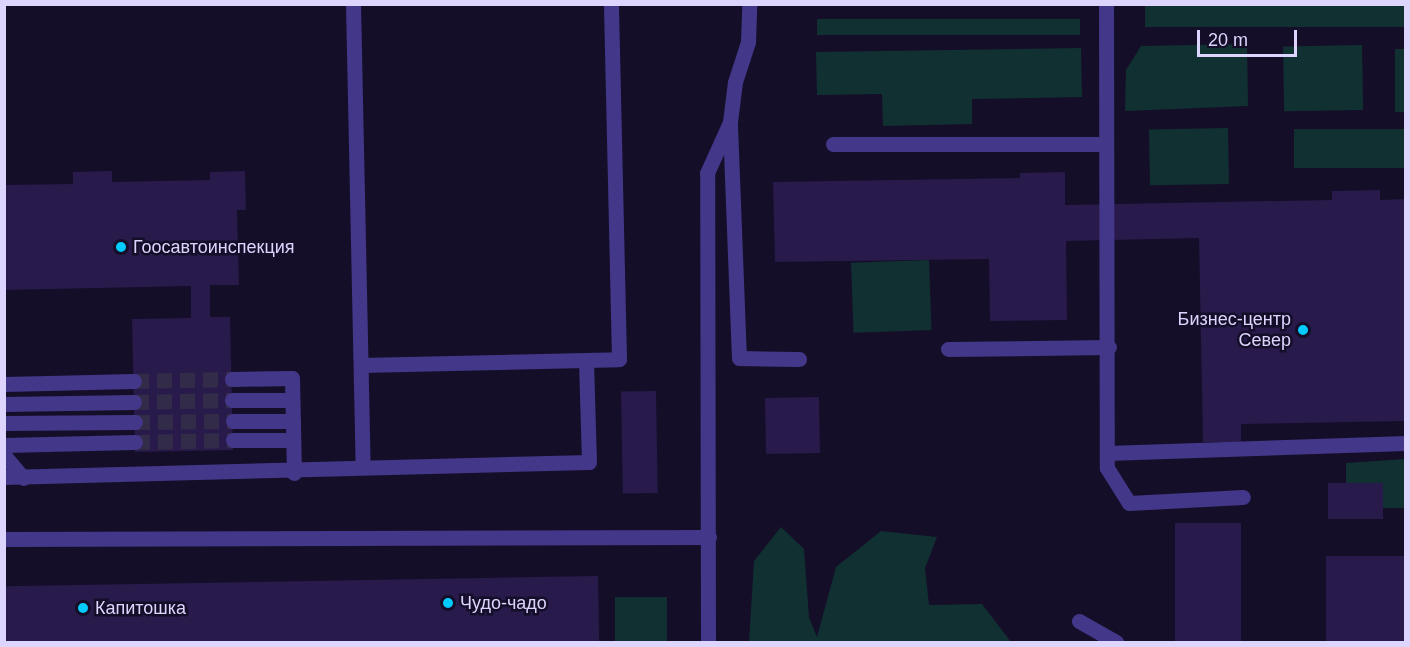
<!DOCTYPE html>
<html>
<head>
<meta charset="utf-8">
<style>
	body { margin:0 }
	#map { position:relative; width:1410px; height:647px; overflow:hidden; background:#150e28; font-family:Arial,sans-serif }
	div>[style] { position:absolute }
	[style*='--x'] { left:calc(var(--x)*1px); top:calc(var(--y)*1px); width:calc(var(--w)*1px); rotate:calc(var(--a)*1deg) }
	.green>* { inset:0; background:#113032; transform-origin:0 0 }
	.building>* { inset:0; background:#281a4a; transform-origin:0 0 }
	.minor-tunnel>* { height:15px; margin-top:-7.5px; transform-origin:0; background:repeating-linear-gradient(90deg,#332c48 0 15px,transparent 0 23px) }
	.minor>* { height:15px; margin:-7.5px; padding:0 7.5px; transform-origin:7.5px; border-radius:7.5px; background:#433789 }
	.dots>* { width:16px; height:16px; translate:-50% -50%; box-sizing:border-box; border:3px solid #150e28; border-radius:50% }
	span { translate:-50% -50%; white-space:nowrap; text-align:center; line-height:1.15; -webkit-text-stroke:5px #150e28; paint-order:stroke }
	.poi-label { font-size:18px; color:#ded5ff }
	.left { translate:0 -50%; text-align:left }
	.right { translate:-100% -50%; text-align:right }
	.frame { position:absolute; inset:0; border:6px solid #ded5ff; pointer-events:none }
	.scale { position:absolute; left:1197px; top:30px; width:100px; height:27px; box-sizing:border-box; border:3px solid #ded5ff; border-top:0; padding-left:8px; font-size:18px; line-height:21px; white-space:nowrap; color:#ded5ff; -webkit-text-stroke:4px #150e28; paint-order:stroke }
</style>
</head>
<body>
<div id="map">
	<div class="green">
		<i style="left:1405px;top:6px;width:21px;height:260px;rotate:90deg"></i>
		<i style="left:1080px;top:19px;width:16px;height:263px;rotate:90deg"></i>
		<i style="clip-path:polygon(1247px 44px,1248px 106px,1125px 111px,1126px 70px,1141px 46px)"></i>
		<i style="left:1362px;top:45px;width:65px;height:79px;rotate:89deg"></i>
		<i style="clip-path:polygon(1081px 48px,1082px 97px,972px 99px,972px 124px,883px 126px,882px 94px,817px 95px,816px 52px)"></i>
		<i style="left:1395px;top:49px;width:10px;height:63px"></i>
		<i style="left:1228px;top:128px;width:56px;height:79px;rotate:89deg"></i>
		<i style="left:1294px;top:129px;width:111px;height:39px"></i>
		<i style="left:929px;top:260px;width:70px;height:78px;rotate:88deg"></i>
		<i style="clip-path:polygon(1405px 459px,1405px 508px,1383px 508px,1382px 484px,1346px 484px,1346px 463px)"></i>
		<i style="clip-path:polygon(781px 527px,804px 549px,809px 617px,817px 637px,836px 567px,881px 531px,937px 537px,925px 568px,929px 605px,982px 604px,1011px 642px,749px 642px,754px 561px)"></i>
		<i style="left:667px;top:597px;width:45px;height:52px;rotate:90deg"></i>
	</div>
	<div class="building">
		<i style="clip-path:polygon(112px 171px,112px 182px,210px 180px,210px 172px,245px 171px,246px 210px,237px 210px,239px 285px,210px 285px,210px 317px,230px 317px,233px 450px,135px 452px,132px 319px,191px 318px,191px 286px,4px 290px,4px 185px,73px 184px,73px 172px)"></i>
		<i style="clip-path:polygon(1065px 172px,1065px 205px,1332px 200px,1332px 191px,1380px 190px,1380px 200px,1406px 199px,1406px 421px,1241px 424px,1241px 442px,1203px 442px,1199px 238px,1066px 241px,1067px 320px,990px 321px,989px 259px,775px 262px,773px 182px,1020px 178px,1020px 173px)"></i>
		<i style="left:656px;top:391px;width:102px;height:35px;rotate:89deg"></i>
		<i style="left:819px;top:397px;width:56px;height:54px;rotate:89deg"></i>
		<i style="left:1383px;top:483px;width:36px;height:55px;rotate:90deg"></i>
		<i style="left:1241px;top:523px;width:119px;height:66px;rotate:90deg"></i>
		<i style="left:1406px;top:556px;width:86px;height:80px;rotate:90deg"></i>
		<i style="left:598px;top:576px;width:66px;height:594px;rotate:89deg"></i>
	</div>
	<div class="minor-tunnel">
		<i style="--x:134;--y:381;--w:98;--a:-1.2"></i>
		<i style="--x:134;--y:402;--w:98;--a:-1.2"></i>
		<i style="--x:135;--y:422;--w:98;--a:-0.6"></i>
		<i style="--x:135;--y:442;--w:98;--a:-1.2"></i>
	</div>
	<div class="minor">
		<i style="--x:353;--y:4;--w:463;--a:88.8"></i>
		<i style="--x:1106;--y:4;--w:464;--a:89.9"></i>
		<i style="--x:1107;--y:468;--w:41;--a:57.8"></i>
		<i style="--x:1129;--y:503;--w:114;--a:-3"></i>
		<i style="--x:730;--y:125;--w:233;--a:87.8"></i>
		<i style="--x:739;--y:358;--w:60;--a:1"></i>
		<i style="--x:833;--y:144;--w:272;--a:0"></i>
		<i style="--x:948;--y:349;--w:161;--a:-0.7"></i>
		<i style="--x:361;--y:365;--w:258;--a:-1.3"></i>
		<i style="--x:619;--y:359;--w:355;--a:-91.3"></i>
		<i style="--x:232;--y:379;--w:60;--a:-1"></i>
		<i style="--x:292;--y:378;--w:95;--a:88.8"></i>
		<i style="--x:4;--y:384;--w:130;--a:-1.3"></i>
		<i style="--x:232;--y:400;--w:60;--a:0"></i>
		<i style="--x:4;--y:404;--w:130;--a:-0.9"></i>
		<i style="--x:233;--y:421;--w:60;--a:0"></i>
		<i style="--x:4;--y:423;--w:131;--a:-0.4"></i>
		<i style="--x:233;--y:440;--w:60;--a:0"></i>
		<i style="--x:4;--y:445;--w:131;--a:-1.3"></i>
		<i style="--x:1107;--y:453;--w:299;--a:-1.9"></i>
		<i style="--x:4;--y:455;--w:30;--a:50"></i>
		<i style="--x:4;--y:477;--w:585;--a:-1.47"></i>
		<i style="--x:589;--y:462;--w:102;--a:-91.7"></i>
		<i style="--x:4;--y:539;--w:705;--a:-0.16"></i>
		<i style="--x:1079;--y:621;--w:43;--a:29.6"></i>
		<i style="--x:708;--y:642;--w:469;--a:-90.1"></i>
		<i style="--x:707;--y:173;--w:56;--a:-65.7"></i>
		<i style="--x:730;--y:122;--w:40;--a:-82.9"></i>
		<i style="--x:735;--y:82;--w:42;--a:-72"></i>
		<i style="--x:748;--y:42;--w:38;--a:-88"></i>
	</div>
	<div class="dots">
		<i style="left:121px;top:247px;background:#01cbff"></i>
		<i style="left:1303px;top:330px;background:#01cbff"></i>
		<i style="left:448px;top:603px;background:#01cbff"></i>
		<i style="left:83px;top:608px;background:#01cbff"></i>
	</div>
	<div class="poi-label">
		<span class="left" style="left:133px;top:247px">Гоосавтоинспекция</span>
		<span class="right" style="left:1291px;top:330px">Бизнес-центр<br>Север</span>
		<span class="left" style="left:460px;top:603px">Чудо-чадо</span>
		<span class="left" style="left:95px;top:608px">Капитошка</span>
	</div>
	<div class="frame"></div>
	<div class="scale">20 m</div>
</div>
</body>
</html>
